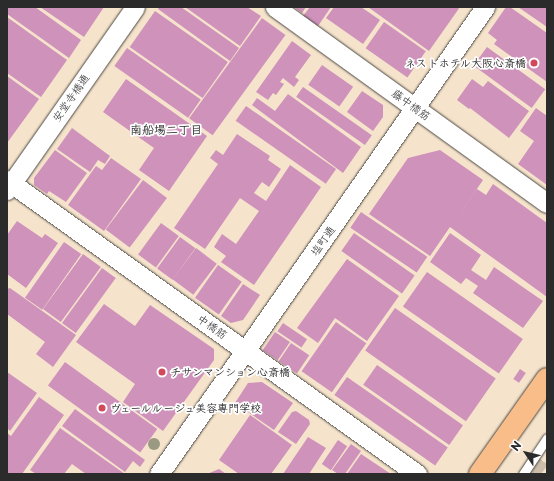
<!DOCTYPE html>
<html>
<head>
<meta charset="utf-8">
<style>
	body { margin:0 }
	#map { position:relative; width:554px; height:481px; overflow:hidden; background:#f6e3cb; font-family:"Playpen Sans","Klee One",sans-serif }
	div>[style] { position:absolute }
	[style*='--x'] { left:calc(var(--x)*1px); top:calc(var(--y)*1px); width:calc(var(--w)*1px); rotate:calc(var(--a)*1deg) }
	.building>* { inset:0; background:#cf92bb; transform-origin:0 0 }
	.street-tunnel>* { height:19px; margin-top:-9.5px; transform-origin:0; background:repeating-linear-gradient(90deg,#cdbeab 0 19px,transparent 0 29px) }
	.roads { filter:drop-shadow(0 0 1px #494743) drop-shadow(0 0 1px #494743) }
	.lane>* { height:9px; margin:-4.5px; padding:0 4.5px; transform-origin:4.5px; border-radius:4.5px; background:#fff }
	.street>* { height:19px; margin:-9.5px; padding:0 9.5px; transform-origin:9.5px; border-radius:9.5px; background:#fff }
	.highway>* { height:22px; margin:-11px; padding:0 11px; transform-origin:11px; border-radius:11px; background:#f8bd88 }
	.trees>* { width:12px; height:12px; margin:-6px; border-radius:50%; background:#9a9a82 }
	.dots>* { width:11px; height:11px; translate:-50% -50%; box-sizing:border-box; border:2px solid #fff; border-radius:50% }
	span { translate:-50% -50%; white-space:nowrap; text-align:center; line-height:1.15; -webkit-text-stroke:3.5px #fff; paint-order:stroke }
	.poi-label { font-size:11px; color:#2b2b2b; font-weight:700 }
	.right { translate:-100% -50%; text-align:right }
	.left { translate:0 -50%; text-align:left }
	.street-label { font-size:11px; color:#2b2b2b }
	.neighbourhood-label { font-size:12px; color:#2b2b2b; font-weight:700 }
	.frame { position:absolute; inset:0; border:8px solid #2b2b2b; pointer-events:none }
	.north { position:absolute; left:506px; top:433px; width:40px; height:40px; -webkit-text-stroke:3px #fff; paint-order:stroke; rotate:305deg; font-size:11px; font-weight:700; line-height:16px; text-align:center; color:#2b2b2b }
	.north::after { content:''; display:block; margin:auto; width:14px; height:18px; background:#2b2b2b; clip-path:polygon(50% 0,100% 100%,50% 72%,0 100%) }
</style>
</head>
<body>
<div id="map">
	<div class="building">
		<i style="clip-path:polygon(7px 7px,35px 7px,81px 40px,69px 58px,7px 14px)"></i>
		<i style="clip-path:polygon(40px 7px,104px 7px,84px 37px)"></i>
		<i style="clip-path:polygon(159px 7px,181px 7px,239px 48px,230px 61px,158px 9px)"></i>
		<i style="clip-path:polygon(185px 7px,247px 7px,261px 16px,240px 46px)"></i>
		<i style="clip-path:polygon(294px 7px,306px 7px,302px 13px)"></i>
		<i style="clip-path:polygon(310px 7px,331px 7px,318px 26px,303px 16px)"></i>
		<i style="clip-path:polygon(334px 7px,361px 7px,380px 20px,363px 44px,326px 18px)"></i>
		<i style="clip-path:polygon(368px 7px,460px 7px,429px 51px)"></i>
		<i style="clip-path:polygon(506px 7px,510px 7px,547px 33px,547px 82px,494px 44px,497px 40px,488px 33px)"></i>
		<i style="clip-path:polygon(518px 7px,547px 7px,547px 27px)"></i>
		<i style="left:155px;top:11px;width:89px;height:44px;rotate:35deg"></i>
		<i style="clip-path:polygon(7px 17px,67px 60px,41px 97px,7px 73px)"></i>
		<i style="left:262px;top:18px;width:29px;height:124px;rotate:36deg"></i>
		<i style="left:384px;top:22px;width:51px;height:32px;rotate:35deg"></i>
		<i style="clip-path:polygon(292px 41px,311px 55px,295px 77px,299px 80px,294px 87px,283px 78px,280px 82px,284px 84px,276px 95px,273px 93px,268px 100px,256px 92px)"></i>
		<i style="left:487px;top:47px;width:72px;height:23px;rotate:36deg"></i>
		<i style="left:127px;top:48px;width:90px;height:22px;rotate:35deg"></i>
		<i style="left:322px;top:65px;width:38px;height:24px;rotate:35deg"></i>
		<i style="clip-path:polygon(7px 76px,39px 99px,7px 143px)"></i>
		<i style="clip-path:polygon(126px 79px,207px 136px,169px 191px,139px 170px,154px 148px,103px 112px)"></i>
		<i style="clip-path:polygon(472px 79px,483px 87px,488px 81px,529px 111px,509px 138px,470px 108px,469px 109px,457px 100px)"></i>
		<i style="left:303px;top:87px;width:84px;height:12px;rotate:35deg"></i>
		<i style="clip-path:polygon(362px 91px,383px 105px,383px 117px,373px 131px,347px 112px)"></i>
		<i style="clip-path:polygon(288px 94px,361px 147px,343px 173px,252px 105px,257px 98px,275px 111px)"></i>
		<i style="left:246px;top:106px;width:110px;height:18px;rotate:35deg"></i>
		<i style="clip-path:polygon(536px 108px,547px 116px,547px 185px,518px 164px,534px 141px,520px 131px)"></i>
		<i style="clip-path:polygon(72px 128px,110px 156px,105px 164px,98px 160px,90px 172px,57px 149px)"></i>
		<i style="clip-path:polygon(237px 134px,270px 156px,268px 160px,281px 169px,269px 187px,262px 182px,254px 193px,266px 201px,290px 165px,321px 187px,254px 285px,221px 262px,226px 256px,214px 247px,222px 234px,236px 244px,259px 211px,240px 198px,205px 249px,174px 228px,218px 164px,210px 158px,216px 150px,223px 155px)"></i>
		<i style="clip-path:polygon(55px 150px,87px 173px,66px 202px,49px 191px,47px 194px,34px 185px,34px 178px)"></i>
		<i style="clip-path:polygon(440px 150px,483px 180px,453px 224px,477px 189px,486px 195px,493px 184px,547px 223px,547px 297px,450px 227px,430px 256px,369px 214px,408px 158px)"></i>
		<i style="clip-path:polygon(111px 158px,141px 179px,104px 231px,68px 205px,96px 166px,102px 170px)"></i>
		<i style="left:143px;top:180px;width:30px;height:62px;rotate:37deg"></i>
		<i style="left:361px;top:212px;width:80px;height:19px;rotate:34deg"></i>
		<i style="clip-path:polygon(17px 221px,42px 238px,45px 234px,58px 243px,26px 288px,7px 274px,7px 235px)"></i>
		<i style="left:161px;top:223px;width:22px;height:39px;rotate:36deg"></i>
		<i style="left:354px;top:233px;width:74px;height:22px;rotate:35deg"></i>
		<i style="clip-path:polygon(450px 233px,481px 255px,471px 270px,486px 280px,494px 267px,543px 301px,523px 328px,473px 293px,478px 286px,466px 278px,461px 284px,430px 262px)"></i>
		<i style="left:180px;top:237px;width:19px;height:39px;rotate:36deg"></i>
		<i style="left:64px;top:242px;width:21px;height:68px;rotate:35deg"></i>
		<i style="left:196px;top:248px;width:26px;height:39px;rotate:37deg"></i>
		<i style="left:83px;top:254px;width:22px;height:68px;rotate:36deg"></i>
		<i style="clip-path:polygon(347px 259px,399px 296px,367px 341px,335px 318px,318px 343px,297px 328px)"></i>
		<i style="left:218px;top:265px;width:29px;height:40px;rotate:35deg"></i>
		<i style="left:102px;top:268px;width:17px;height:68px;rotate:36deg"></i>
		<i style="left:427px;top:272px;width:117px;height:42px;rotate:35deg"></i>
		<i style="clip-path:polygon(243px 284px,260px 295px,243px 320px,231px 323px,221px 316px)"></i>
		<i style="clip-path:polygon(10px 288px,76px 335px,53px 367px,36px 354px,45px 342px,7px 314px,7px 289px)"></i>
		<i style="clip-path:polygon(104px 304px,135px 326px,150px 305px,214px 349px,214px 360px,163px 431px,123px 402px,135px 384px,76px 342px)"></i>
		<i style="left:395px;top:308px;width:123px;height:52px;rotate:35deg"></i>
		<i style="left:336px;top:322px;width:37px;height:60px;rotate:35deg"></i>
		<i style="left:283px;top:323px;width:29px;height:10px;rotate:34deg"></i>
		<i style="left:275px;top:332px;width:18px;height:22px;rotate:34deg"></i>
		<i style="left:291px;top:343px;width:22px;height:22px;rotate:34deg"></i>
		<i style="left:65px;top:362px;width:114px;height:29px;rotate:36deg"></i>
		<i style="left:377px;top:365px;width:105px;height:24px;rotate:35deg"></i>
		<i style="left:520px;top:369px;width:7px;height:12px;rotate:34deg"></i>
		<i style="clip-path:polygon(7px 372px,37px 393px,10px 431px,7px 428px)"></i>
		<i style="left:347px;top:377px;width:123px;height:22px;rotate:35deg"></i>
		<i style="clip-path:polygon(262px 382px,293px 403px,274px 430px,235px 403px,248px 383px)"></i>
		<i style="clip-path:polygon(39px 397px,64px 415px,22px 474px,7px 474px,7px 433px,11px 436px)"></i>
		<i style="clip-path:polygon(75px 409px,145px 460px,140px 467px,133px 461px,125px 472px,62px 426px)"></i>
		<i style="clip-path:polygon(296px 411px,309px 420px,310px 424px,296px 444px,278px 432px,292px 412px)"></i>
		<i style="clip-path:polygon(250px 415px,292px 445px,271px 474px,239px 474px,219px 460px)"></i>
		<i style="clip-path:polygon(60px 428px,125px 474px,86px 474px,72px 464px,64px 474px,36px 474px,30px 470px)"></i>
		<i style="clip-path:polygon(308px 437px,326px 448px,309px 474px,283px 474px)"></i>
		<i style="left:338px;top:440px;width:11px;height:29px;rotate:34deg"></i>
		<i style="clip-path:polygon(351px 444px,361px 451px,345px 474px,338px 474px,332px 470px)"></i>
		<i style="clip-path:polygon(361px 454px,391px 474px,347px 474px)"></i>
		<i style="clip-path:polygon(219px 469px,226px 474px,207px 474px)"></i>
	</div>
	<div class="street-tunnel">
		<i style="--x:529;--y:474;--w:31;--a:-54"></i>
	</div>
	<div class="roads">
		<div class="lane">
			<i style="--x:523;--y:474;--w:43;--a:-56.3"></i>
		</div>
		<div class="street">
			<i style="--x:275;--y:7;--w:335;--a:35.8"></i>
			<i style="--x:7;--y:180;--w:505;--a:35.64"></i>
			<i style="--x:7;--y:190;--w:223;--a:-55"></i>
			<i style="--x:159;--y:474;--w:570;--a:-55.08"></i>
		</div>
		<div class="highway">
			<i style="--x:480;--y:474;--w:116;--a:-54.8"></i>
		</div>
	</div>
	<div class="trees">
		<i style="left:154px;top:444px"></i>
	</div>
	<div class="dots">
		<i style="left:534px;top:63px;background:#d1495b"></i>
		<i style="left:162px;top:372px;background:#d1495b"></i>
		<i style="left:102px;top:408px;background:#d1495b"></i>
	</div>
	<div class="poi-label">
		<span class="right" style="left:526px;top:63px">ネストホテル大阪心斎橋</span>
		<span class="left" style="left:170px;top:372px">チサンマンション心斎橋</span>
		<span class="left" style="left:110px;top:408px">ヴェールルージュ美容専門学校</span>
	</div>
	<div class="street-label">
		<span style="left:71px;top:98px;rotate:-55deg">安堂寺橋通</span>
		<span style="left:411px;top:105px;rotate:36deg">藤中橋筋</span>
		<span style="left:323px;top:241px;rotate:-55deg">塩町通</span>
		<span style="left:212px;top:327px;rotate:35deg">中橋筋</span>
	</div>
	<div class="neighbourhood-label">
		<span style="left:166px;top:130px">南船場二丁目</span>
	</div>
	<div class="frame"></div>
	<div class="north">N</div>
</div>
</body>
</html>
